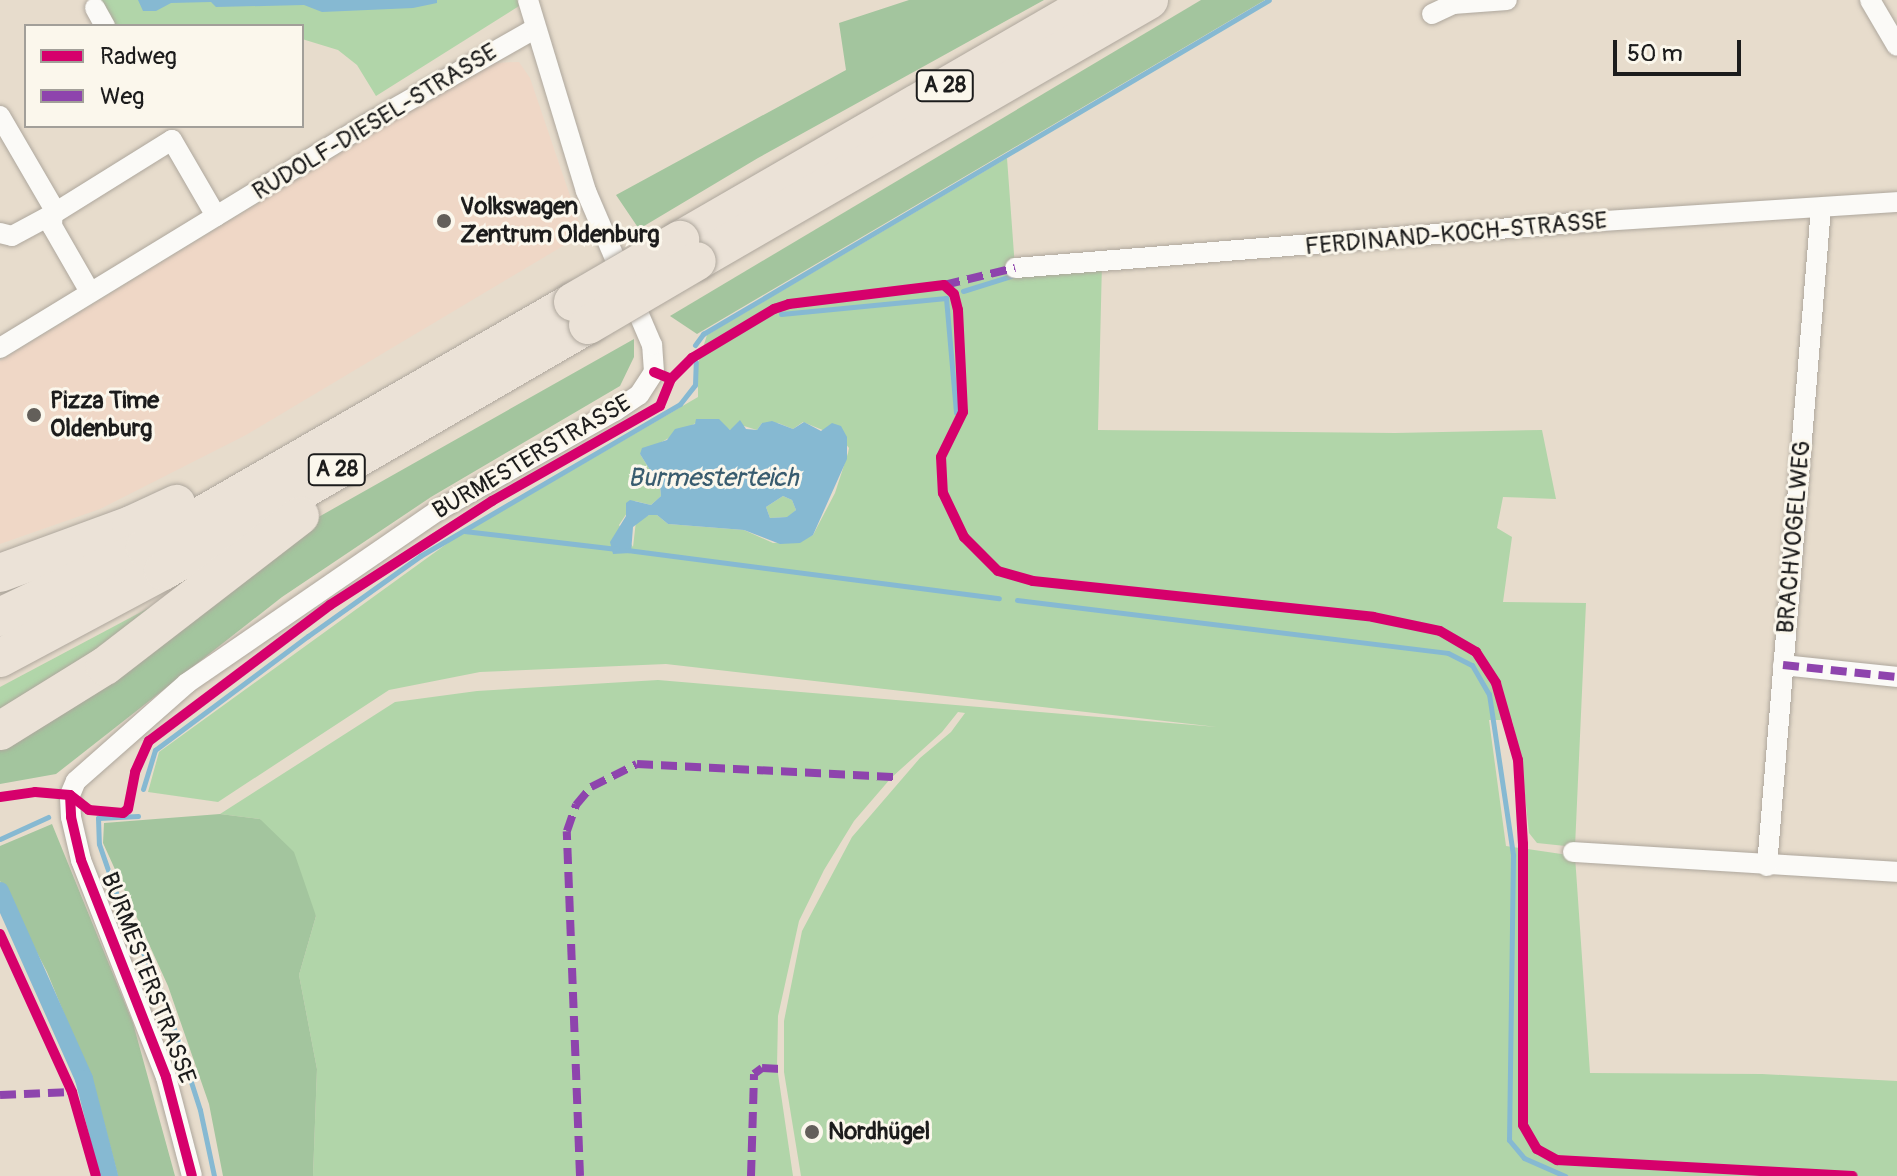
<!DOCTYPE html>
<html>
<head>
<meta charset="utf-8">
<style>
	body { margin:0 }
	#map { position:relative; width:1897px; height:1176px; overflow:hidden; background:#e7dccc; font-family:Pangolin,sans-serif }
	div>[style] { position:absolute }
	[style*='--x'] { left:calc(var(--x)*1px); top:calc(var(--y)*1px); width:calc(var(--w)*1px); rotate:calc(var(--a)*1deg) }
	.built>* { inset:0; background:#efd7c6 }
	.green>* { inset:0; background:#b1d5a9 }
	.forest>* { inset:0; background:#a3c59e }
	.water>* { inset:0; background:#86b9d2 }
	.stream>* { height:5px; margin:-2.5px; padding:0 2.5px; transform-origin:2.5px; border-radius:2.5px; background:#86b9d2 }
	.canal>* { height:18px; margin:-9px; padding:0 9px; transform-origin:9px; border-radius:9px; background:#86b9d2 }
	.roads { filter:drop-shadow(0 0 2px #aea79d) drop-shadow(0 0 2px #aea79d) }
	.street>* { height:20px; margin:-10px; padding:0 10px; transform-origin:10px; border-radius:10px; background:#fbfaf7 }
	.highway>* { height:38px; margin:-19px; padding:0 19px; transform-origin:19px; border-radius:19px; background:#ebe2d7 }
	.bridges { filter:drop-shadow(0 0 2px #aea79d) drop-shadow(0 0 2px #aea79d) }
	.highway-bridge>* { height:38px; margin:-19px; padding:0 19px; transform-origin:19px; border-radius:19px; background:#ebe2d7 }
	.quiet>* { height:8px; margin-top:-4px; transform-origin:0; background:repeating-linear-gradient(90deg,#8e44ad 0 16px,transparent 0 24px) }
	.cycleway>* { height:10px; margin:-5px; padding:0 5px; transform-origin:5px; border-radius:5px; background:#d6006c }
	.dots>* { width:22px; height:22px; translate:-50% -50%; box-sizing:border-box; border:4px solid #fbf7ec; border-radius:50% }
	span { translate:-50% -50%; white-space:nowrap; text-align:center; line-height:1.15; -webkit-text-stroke:6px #fbf7ec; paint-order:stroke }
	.shield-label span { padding:2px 6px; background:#fbf7ec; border:2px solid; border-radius:6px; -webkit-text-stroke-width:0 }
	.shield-label { font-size:22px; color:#1c1c1c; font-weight:700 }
	.street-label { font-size:24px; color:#1c1c1c }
	.poi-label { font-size:24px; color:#1c1c1c; font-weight:700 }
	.left { translate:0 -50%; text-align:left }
	.water-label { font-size:26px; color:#395c6f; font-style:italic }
	.legend { position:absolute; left:24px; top:24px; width:280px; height:104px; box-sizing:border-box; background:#fbf7ec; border:2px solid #a29f99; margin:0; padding:10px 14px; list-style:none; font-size:24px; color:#1c1c1c }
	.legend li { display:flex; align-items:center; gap:16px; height:40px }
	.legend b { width:40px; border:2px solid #a29f99 }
	.scale { position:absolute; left:1613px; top:40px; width:128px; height:36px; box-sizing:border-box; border:4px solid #1c1c1c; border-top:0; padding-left:10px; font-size:24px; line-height:28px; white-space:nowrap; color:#1c1c1c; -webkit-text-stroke:6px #fbf7ec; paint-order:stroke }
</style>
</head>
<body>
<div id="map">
	<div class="built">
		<i style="clip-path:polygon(519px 62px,530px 78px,583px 234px,246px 435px,100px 509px,0 544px,0 361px,488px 63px)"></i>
	</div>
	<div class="green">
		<i style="clip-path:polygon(97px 0,518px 0,519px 6px,376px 96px,357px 65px,338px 50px,302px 39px,302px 26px,116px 26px)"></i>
		<i style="clip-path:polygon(evenodd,1007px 158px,1015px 268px,1102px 262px,1098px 430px,1395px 433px,1542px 430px,1556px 499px,1503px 497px,1497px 528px,1512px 537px,1503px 602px,1586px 603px,1575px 847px,1537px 843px,1529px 833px,1521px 758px,1512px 720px,1489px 720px,1506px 846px,1575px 856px,1590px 1073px,1762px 1074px,1897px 1081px,1897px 1176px,801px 1176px,784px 1072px,784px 1021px,802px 931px,852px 837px,920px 758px,951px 732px,965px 713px,958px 712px,942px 732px,891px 778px,854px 821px,824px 870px,799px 921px,778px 1016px,777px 1067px,793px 1176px,313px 1176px,317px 1069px,299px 975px,316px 916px,260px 819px,220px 814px,395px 702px,477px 691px,658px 680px,1217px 727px,666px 664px,480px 672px,389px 690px,218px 802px,148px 792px,159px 752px,452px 540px,698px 397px,698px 363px,707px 335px,1007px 158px,703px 419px,722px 424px,730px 430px,744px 426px,757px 430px,762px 423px,778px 423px,793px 429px,803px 422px,825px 431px,830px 425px,849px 448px,848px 453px,835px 493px,813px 535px,797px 542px,773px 543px,744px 530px,668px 524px,657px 515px,649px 515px,636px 521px,633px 547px,619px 525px,635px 501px,651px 505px,661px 496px,660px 486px,640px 454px,703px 419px)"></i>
		<i style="clip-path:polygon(783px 496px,792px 500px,796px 510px,788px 517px,770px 518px,766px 507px)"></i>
		<i style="clip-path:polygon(158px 603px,111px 643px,0 717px,0 687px)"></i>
	</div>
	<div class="forest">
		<i style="clip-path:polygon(909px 0,1044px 0,758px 158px,639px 229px,616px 195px,846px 70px,839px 23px)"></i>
		<i style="clip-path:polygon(1201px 0,1265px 0,697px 334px,670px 316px)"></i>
		<i style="clip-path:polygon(634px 339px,634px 357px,620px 386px,431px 497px,282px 597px,56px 774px,0 784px,0 748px,315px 519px)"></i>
		<i style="clip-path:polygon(220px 814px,260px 819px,294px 852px,316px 916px,299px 975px,317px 1069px,313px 1176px,223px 1176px,209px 1104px,168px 986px,103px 843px,104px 823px)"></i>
		<i style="clip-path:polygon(52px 824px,133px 1023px,175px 1176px,118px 1176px,95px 1089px,47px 972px,0 881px,0 846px)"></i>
	</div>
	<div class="water">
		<i style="clip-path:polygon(138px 0,437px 0,437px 3px,413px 8px,322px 12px,304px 5px,216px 7px,211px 2px,171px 3px,156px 11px,143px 11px)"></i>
		<i style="clip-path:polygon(evenodd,696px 419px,719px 419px,730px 430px,740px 420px,746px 429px,757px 430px,762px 423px,772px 421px,793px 429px,804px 422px,821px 431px,832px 423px,841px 426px,847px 437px,847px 459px,813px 535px,800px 543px,780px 544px,744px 530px,668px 524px,657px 515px,649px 515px,633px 527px,631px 553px,613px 554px,610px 542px,626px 516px,626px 503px,630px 500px,651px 505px,661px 496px,660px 486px,640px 454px,642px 448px,667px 440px,675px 429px,695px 424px,696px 419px,783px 496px,792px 500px,796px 510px,787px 517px,770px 518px,766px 507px,783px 496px)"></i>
	</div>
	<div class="stream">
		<i style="--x:963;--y:291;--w:50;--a:-17.4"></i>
		<i style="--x:781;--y:314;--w:166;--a:-5.5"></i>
		<i style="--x:946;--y:298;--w:115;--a:85"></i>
		<i style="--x:695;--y:345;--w:14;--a:-54"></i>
		<i style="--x:703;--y:334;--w:657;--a:-30.55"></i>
		<i style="--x:464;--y:531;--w:154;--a:6.7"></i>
		<i style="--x:627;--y:550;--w:375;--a:7.4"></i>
		<i style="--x:1017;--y:600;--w:434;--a:7"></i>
		<i style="--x:1448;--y:653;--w:27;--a:27"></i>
		<i style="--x:1472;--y:665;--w:34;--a:60"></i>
		<i style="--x:1489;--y:694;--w:163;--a:81.5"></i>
		<i style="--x:1513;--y:855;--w:285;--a:90.8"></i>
		<i style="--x:1509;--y:1140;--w:23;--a:50"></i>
		<i style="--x:1524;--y:1158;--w:45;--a:23.7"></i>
		<i style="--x:143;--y:789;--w:41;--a:-72.9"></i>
		<i style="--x:155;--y:750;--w:191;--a:-36.7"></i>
		<i style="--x:308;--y:636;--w:138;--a:-35.5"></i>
		<i style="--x:420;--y:556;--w:301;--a:-30.3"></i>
		<i style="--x:680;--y:404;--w:24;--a:-52"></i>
		<i style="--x:695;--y:385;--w:23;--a:-88"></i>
		<i style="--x:138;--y:816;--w:40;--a:177.1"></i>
		<i style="--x:98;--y:818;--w:26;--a:88"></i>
		<i style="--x:99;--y:844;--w:52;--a:70.9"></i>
		<i style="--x:116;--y:893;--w:119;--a:65.6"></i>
		<i style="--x:165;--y:1001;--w:114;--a:72.2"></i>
		<i style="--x:200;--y:1110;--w:67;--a:78"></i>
		<i style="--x:0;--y:839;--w:53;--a:-24.6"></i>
	</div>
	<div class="canal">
		<i style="--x:0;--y:891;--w:206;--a:65.9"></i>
		<i style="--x:84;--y:1079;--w:100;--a:75.5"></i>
	</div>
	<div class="roads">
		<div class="street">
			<i style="--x:1870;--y:0;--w:53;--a:59.6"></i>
			<i style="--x:95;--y:8;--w:21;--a:61"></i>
			<i style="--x:1432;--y:14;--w:23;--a:-25"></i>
			<i style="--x:1453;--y:4;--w:54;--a:-4.2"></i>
			<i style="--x:0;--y:116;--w:105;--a:59.8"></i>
			<i style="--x:53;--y:207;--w:19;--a:93"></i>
			<i style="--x:52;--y:226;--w:76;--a:60.1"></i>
			<i style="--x:0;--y:233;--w:12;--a:14"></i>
			<i style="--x:12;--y:236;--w:47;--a:-28.2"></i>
			<i style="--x:53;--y:214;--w:140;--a:-31.9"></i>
			<i style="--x:172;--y:140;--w:88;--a:59.9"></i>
			<i style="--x:1015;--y:268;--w:560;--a:-4.61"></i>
			<i style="--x:1573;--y:223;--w:325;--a:-3.7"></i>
			<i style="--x:0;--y:348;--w:430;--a:-31.4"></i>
			<i style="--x:367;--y:124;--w:192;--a:-29.6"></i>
			<i style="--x:1783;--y:665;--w:115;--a:6"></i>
			<i style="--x:1573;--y:852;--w:325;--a:3.5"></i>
			<i style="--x:1767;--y:866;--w:660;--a:-85.31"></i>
			<i style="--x:192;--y:1176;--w:102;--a:-104.7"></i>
			<i style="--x:166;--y:1077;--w:233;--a:-111.4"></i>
			<i style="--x:81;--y:860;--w:44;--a:-103.1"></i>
			<i style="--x:71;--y:817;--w:22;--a:-93"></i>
			<i style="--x:70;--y:795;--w:15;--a:-67"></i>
			<i style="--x:76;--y:781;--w:148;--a:-41.4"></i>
			<i style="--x:187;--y:683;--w:306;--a:-34.5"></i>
			<i style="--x:439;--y:510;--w:202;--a:-29.4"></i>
			<i style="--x:615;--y:411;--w:29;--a:-34"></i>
			<i style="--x:639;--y:395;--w:27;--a:-57"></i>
			<i style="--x:654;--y:372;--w:27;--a:-94"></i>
			<i style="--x:652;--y:345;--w:168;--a:-113.2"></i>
			<i style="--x:586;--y:191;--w:200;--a:-106.9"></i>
		</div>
		<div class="highway">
			<i style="--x:680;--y:240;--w:479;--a:-30"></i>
			<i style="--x:697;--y:261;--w:522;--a:-30"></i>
			<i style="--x:0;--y:573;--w:140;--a:-20.1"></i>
			<i style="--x:131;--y:525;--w:50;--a:-25"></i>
			<i style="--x:0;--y:617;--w:161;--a:-25.4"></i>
			<i style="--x:145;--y:548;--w:494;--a:-29.9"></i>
			<i style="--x:0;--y:658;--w:185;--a:-28.1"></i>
			<i style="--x:163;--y:571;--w:491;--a:-30.1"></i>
			<i style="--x:0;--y:731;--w:123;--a:-31.8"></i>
			<i style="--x:105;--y:666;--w:246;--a:-37.6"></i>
		</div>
	</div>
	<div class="bridges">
		<div class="highway-bridge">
			<i style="--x:573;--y:302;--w:124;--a:-30.1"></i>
			<i style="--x:588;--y:325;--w:126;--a:-30.4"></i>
		</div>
	</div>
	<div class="quiet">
		<i style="--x:944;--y:285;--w:73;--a:-13.5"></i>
		<i style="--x:1783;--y:665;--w:115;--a:6"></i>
		<i style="--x:0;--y:1095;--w:72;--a:-2.4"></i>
		<i style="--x:580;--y:1176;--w:345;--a:-92.2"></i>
		<i style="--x:567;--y:831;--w:28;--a:-71"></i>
		<i style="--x:576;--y:805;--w:23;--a:-50"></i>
		<i style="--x:591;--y:787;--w:51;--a:-26.6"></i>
		<i style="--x:637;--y:764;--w:260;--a:2.9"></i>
		<i style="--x:751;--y:1176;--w:102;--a:-88.3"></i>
		<i style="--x:754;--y:1074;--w:10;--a:-37"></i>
		<i style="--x:762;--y:1068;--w:19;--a:3"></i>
	</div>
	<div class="cycleway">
		<i style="--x:654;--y:372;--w:18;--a:22"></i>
		<i style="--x:671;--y:379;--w:30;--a:-45"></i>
		<i style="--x:692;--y:358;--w:96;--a:-30.9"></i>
		<i style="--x:774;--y:309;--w:16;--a:-18"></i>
		<i style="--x:789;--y:304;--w:156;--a:-7"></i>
		<i style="--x:944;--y:285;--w:13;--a:42"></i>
		<i style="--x:954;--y:294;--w:16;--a:76"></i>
		<i style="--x:958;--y:310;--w:102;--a:87.2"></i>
		<i style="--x:963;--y:412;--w:50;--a:116.1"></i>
		<i style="--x:941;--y:457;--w:36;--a:87"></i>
		<i style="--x:943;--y:493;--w:49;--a:64.5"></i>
		<i style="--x:964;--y:537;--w:48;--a:45"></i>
		<i style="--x:998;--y:571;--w:36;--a:16"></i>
		<i style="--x:1033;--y:581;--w:342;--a:6"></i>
		<i style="--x:1373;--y:617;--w:68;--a:11.8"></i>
		<i style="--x:1440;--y:631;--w:42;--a:30.3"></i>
		<i style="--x:1476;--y:652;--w:37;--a:57"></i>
		<i style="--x:1496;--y:683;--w:80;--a:74.1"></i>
		<i style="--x:1518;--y:760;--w:84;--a:86.6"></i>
		<i style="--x:1523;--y:844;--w:281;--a:90"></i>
		<i style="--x:1523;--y:1125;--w:28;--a:60"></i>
		<i style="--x:1537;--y:1149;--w:23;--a:29"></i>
		<i style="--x:1557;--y:1160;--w:296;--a:3.1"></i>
		<i style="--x:70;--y:795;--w:22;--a:87"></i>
		<i style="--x:71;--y:817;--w:44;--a:76.9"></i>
		<i style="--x:81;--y:860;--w:233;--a:68.6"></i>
		<i style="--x:166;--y:1077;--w:102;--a:75.3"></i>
		<i style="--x:0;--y:797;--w:35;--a:-8"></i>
		<i style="--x:35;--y:792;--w:35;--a:5"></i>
		<i style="--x:70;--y:795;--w:24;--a:38"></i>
		<i style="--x:89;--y:810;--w:34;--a:5"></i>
		<i style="--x:123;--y:813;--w:6;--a:-39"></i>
		<i style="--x:128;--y:809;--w:38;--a:-79"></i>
		<i style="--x:135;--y:772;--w:34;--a:-66"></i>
		<i style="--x:149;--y:741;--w:226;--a:-36.9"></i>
		<i style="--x:330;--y:605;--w:193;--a:-32.7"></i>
		<i style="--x:492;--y:501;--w:193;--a:-29.5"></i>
		<i style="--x:660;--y:406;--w:29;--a:-68"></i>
		<i style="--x:0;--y:934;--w:174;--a:65.5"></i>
		<i style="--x:72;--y:1092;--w:87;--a:74.1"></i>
	</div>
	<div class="dots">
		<i style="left:444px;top:221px;background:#635f5a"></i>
		<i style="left:34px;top:415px;background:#635f5a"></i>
		<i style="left:812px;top:1132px;background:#635f5a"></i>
	</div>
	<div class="shield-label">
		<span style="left:945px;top:86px">A 28</span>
		<span style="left:337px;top:470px">A 28</span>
	</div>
	<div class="street-label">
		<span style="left:375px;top:122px;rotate:-31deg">RUDOLF-DIESEL-STRASSE</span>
		<span style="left:1456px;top:234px;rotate:-5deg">FERDINAND-KOCH-STRASSE</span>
		<span style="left:532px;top:457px;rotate:-30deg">BURMESTERSTRASSE</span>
		<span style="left:1794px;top:537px;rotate:-85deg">BRACHVOGELWEG</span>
		<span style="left:148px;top:978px;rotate:69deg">BURMESTERSTRASSE</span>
	</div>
	<div class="poi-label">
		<span class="left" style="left:460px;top:221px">Volkswagen<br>Zentrum Oldenburg</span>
		<span class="left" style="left:50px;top:415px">Pizza Time<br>Oldenburg</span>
		<span class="left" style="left:828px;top:1132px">Nordhügel</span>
	</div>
	<div class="water-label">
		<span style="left:713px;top:479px">Burmesterteich</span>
	</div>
	<ul class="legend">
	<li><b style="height:10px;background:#d6006c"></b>Radweg</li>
	<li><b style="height:10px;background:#8e44ad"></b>Weg</li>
	</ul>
	<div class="scale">50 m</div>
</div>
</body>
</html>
